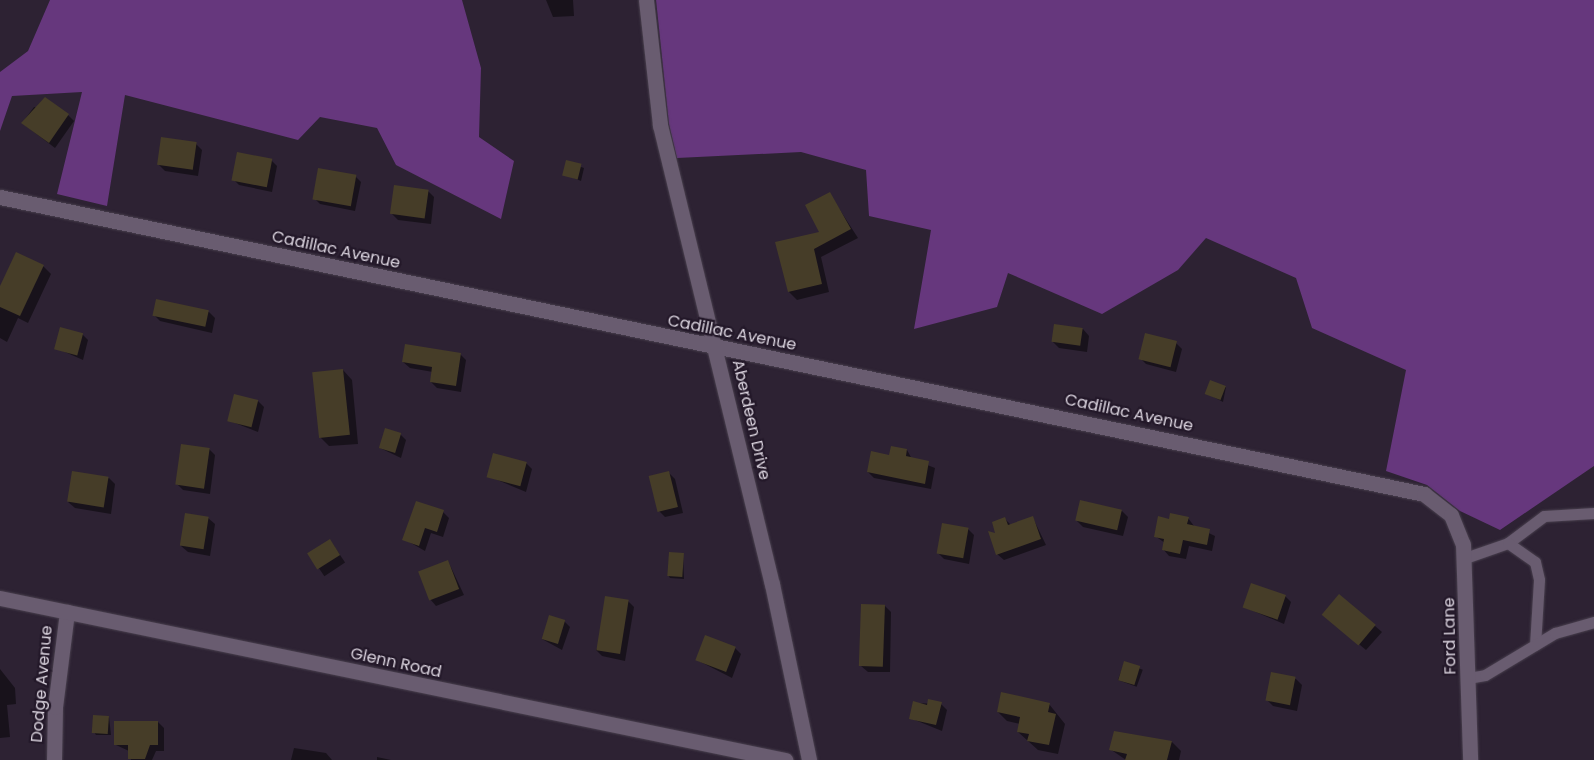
<!DOCTYPE html>
<html>
<head>
<meta charset="utf-8">
<style>
	body { margin:0 }
	#map { position:relative; width:1594px; height:760px; overflow:hidden; background:#2d2233; font-family:Poppins,sans-serif }
	div>[style] { position:absolute }
	[style*='--x'] { left:calc(var(--x)*1px); top:calc(var(--y)*1px); width:calc(var(--w)*1px); rotate:calc(var(--a)*1deg) }
	.forest>* { inset:0; background:#66377d }
	.shadow>* { inset:0; background:#0007; transform-origin:0 0 }
	.building>* { inset:0; background:#463d28; transform-origin:0 0 }
	.roads { filter:drop-shadow(0 0 1px #49404e) drop-shadow(0 0 1px #49404e) }
	.service>* { height:11px; margin:-5.5px; padding:0 5.5px; transform-origin:5.5px; border-radius:5.5px; background:#695c70 }
	.minor>* { height:15px; margin:-7.5px; padding:0 7.5px; transform-origin:7.5px; border-radius:7.5px; background:#695c70 }
	.tertiary>* { height:15px; margin:-7.5px; padding:0 7.5px; transform-origin:7.5px; border-radius:7.5px; background:#695c70 }
	span { translate:-50% -50%; white-space:nowrap; text-align:center; line-height:1.15; -webkit-text-stroke:4.5px #231829; paint-order:stroke }
	.street-label { font-size:16px; color:#dcd5e0 }
</style>
</head>
<body>
<div id="map">
	<div class="forest">
		<i style="clip-path:polygon(50px 0,462px 0,481px 68px,479px 137px,514px 161px,501px 219px,396px 165px,377px 128px,320px 117px,298px 140px,125px 95px,107px 206px,57px 194px,82px 92px,12px 96px,0 131px,0 72px,28px 51px)"></i>
		<i style="clip-path:polygon(656px 0,1594px 0,1594px 466px,1500px 530px,1460px 511px,1427px 485px,1386px 471px,1406px 370px,1312px 328px,1296px 278px,1206px 238px,1178px 270px,1102px 314px,1008px 273px,997px 307px,914px 329px,931px 230px,869px 216px,866px 170px,801px 152px,677px 158px,669px 124px)"></i>
	</div>
	<div class="shadow">
		<i style="clip-path:polygon(546px 0,573px 0,574px 16px,553px 17px)"></i>
		<i style="clip-path:polygon(34px 107px,68px 115px,74px 121px,55px 148px,22px 123px)"></i>
		<i style="clip-path:polygon(196px 144px,202px 150px,198px 176px,165px 171px,159px 165px)"></i>
		<i style="clip-path:polygon(271px 160px,277px 166px,272px 192px,239px 185px,233px 179px)"></i>
		<i style="clip-path:polygon(567px 162px,584px 168px,581px 181px,564px 174px)"></i>
		<i style="clip-path:polygon(355px 176px,361px 182px,355px 211px,320px 204px,314px 198px)"></i>
		<i style="clip-path:polygon(428px 191px,434px 197px,431px 224px,398px 220px,392px 214px)"></i>
		<i style="clip-path:polygon(829px 193px,858px 238px,821px 257px,829px 292px,797px 300px,789px 292px,821px 232px)"></i>
		<i style="clip-path:polygon(43px 266px,51px 274px,28px 323px,18px 318px,7px 342px,0 338px,0 291px)"></i>
		<i style="clip-path:polygon(209px 312px,215px 318px,212px 333px,160px 321px,154px 315px)"></i>
		<i style="clip-path:polygon(1083px 329px,1089px 336px,1087px 352px,1059px 348px,1053px 342px)"></i>
		<i style="clip-path:polygon(82px 334px,88px 340px,83px 360px,56px 348px)"></i>
		<i style="clip-path:polygon(1176px 343px,1182px 349px,1176px 372px,1146px 364px,1140px 358px)"></i>
		<i style="clip-path:polygon(460px 354px,466px 360px,461px 392px,437px 388px,431px 382px,433px 372px,410px 368px,403px 362px)"></i>
		<i style="clip-path:polygon(343px 370px,352px 380px,358px 444px,329px 446px,320px 437px)"></i>
		<i style="clip-path:polygon(1226px 387px,1223px 402px,1206px 393px)"></i>
		<i style="clip-path:polygon(258px 401px,264px 407px,258px 432px,230px 421px)"></i>
		<i style="clip-path:polygon(400px 434px,406px 440px,401px 458px,380px 448px)"></i>
		<i style="clip-path:polygon(892px 447px,907px 450px,912px 459px,935px 468px,931px 489px,874px 478px,868px 472px,890px 456px)"></i>
		<i style="clip-path:polygon(209px 449px,215px 455px,210px 494px,183px 490px,177px 484px)"></i>
		<i style="clip-path:polygon(526px 463px,532px 469px,526px 492px,488px 476px)"></i>
		<i style="clip-path:polygon(669px 473px,675px 479px,683px 513px,665px 517px,659px 511px)"></i>
		<i style="clip-path:polygon(109px 478px,115px 484px,111px 514px,75px 508px,68px 502px)"></i>
		<i style="clip-path:polygon(1122px 511px,1128px 517px,1123px 536px,1083px 527px,1077px 521px)"></i>
		<i style="clip-path:polygon(443px 512px,449px 518px,443px 537px,431px 533px,425px 551px,404px 539px)"></i>
		<i style="clip-path:polygon(208px 518px,215px 524px,210px 556px,188px 552px,181px 546px)"></i>
		<i style="clip-path:polygon(1033px 518px,1046px 545px,1004px 560px,997px 554px,997px 534px,1005px 519px,1011px 525px)"></i>
		<i style="clip-path:polygon(1188px 518px,1194px 526px,1215px 536px,1212px 551px,1189px 546px,1186px 559px,1169px 556px,1163px 549px,1165px 543px,1155px 536px,1170px 520px)"></i>
		<i style="clip-path:polygon(968px 529px,974px 535px,969px 564px,944px 559px,938px 553px)"></i>
		<i style="left:330px;top:540px;width:27px;height:25px;rotate:56deg"></i>
		<i style="clip-path:polygon(683px 554px,684px 579px,670px 578px,668px 575px)"></i>
		<i style="clip-path:polygon(448px 561px,464px 595px,436px 606px,430px 599px)"></i>
		<i style="clip-path:polygon(1285px 596px,1291px 602px,1284px 624px,1244px 607px)"></i>
		<i style="clip-path:polygon(628px 601px,634px 607px,625px 661px,602px 656px,596px 650px)"></i>
		<i style="clip-path:polygon(885px 606px,891px 612px,890px 672px,868px 672px,861px 666px)"></i>
		<i style="clip-path:polygon(1324px 615px,1375px 626px,1382px 632px,1366px 650px)"></i>
		<i style="clip-path:polygon(564px 621px,570px 627px,562px 650px,542px 639px)"></i>
		<i style="clip-path:polygon(735px 648px,741px 654px,732px 678px,697px 660px)"></i>
		<i style="left:1124px;top:663px;width:20px;height:18px;rotate:20deg"></i>
		<i style="clip-path:polygon(0 669px,15px 688px,16px 704px,7px 705px,10px 737px,0 738px)"></i>
		<i style="clip-path:polygon(1272px 674px,1296px 679px,1302px 685px,1297px 711px,1273px 706px,1267px 700px)"></i>
		<i style="clip-path:polygon(914px 703px,941px 704px,947px 710px,942px 731px,910px 718px)"></i>
		<i style="clip-path:polygon(1049px 704px,1065px 724px,1058px 754px,1038px 750px,1018px 732px,1020px 724px,1007px 721px,998px 712px)"></i>
		<i style="clip-path:polygon(109px 717px,111px 735px,96px 735px,94px 732px)"></i>
		<i style="clip-path:polygon(158px 722px,164px 728px,164px 751px,156px 751px,152px 760px,131px 760px,129px 751px,116px 745px)"></i>
		<i style="clip-path:polygon(1172px 742px,1181px 751px,1179px 760px,1126px 760px,1110px 749px)"></i>
		<i style="clip-path:polygon(294px 748px,326px 753px,332px 760px,291px 760px)"></i>
		<i style="clip-path:polygon(377px 757px,391px 760px,377px 760px)"></i>
	</div>
	<div class="building">
		<i style="clip-path:polygon(45px 97px,69px 114px,49px 143px,21px 123px)"></i>
		<i style="left:161px;top:137px;width:36px;height:28px;rotate:8deg"></i>
		<i style="left:237px;top:152px;width:36px;height:29px;rotate:11deg"></i>
		<i style="left:566px;top:160px;width:16px;height:16px;rotate:14deg"></i>
		<i style="left:318px;top:168px;width:39px;height:32px;rotate:10deg"></i>
		<i style="left:394px;top:185px;width:35px;height:29px;rotate:8deg"></i>
		<i style="clip-path:polygon(830px 192px,851px 229px,814px 249px,822px 284px,788px 292px,775px 242px,819px 232px,805px 205px)"></i>
		<i style="clip-path:polygon(16px 252px,44px 265px,20px 316px,0 307px,0 286px)"></i>
		<i style="left:156px;top:299px;width:54px;height:17px;rotate:12deg"></i>
		<i style="left:1054px;top:324px;width:29px;height:18px;rotate:8deg"></i>
		<i style="left:60px;top:327px;width:24px;height:23px;rotate:15deg"></i>
		<i style="left:1145px;top:333px;width:33px;height:27px;rotate:14deg"></i>
		<i style="clip-path:polygon(405px 344px,461px 353px,456px 386px,430px 382px,432px 367px,402px 362px)"></i>
		<i style="left:343px;top:369px;width:66px;height:31px;rotate:84deg"></i>
		<i style="left:1210px;top:380px;width:17px;height:15px;rotate:21deg"></i>
		<i style="left:234px;top:394px;width:25px;height:28px;rotate:14deg"></i>
		<i style="left:385px;top:428px;width:17px;height:21px;rotate:17deg"></i>
		<i style="left:181px;top:444px;width:29px;height:41px;rotate:8deg"></i>
		<i style="clip-path:polygon(891px 446px,907px 449px,906px 456px,929px 461px,925px 484px,867px 472px,871px 451px,889px 455px)"></i>
		<i style="left:493px;top:453px;width:35px;height:25px;rotate:15deg"></i>
		<i style="left:72px;top:471px;width:37px;height:31px;rotate:9deg"></i>
		<i style="left:669px;top:471px;width:37px;height:21px;rotate:76deg"></i>
		<i style="left:1080px;top:500px;width:43px;height:21px;rotate:13deg"></i>
		<i style="clip-path:polygon(416px 501px,444px 510px,437px 532px,425px 528px,419px 546px,402px 540px)"></i>
		<i style="left:185px;top:513px;width:24px;height:33px;rotate:9deg"></i>
		<i style="clip-path:polygon(1170px 513px,1189px 517px,1187px 524px,1210px 529px,1207px 545px,1183px 540px,1180px 554px,1162px 550px,1164px 539px,1154px 537px,1158px 516px,1169px 519px)"></i>
		<i style="clip-path:polygon(1033px 516px,1041px 539px,996px 555px,988px 531px,995px 533px,992px 522px,1005px 517px,1008px 525px)"></i>
		<i style="left:942px;top:523px;width:27px;height:31px;rotate:10deg"></i>
		<i style="left:330px;top:539px;width:19px;height:27px;rotate:58deg"></i>
		<i style="left:669px;top:552px;width:15px;height:24px;rotate:4deg"></i>
		<i style="left:448px;top:560px;width:31px;height:32px;rotate:69deg"></i>
		<i style="left:1251px;top:583px;width:37px;height:26px;rotate:19deg"></i>
		<i style="left:1339px;top:594px;width:48px;height:27px;rotate:40deg"></i>
		<i style="left:605px;top:596px;width:24px;height:55px;rotate:9deg"></i>
		<i style="left:861px;top:604px;width:24px;height:62px;rotate:2deg"></i>
		<i style="left:549px;top:615px;width:17px;height:25px;rotate:17deg"></i>
		<i style="left:705px;top:635px;width:33px;height:27px;rotate:21deg"></i>
		<i style="left:1124px;top:661px;width:17px;height:20px;rotate:17deg"></i>
		<i style="left:1271px;top:672px;width:25px;height:29px;rotate:11deg"></i>
		<i style="clip-path:polygon(1001px 692px,1050px 703px,1048px 712px,1056px 714px,1049px 745px,1027px 741px,1029px 734px,1017px 732px,1020px 717px,997px 712px)"></i>
		<i style="clip-path:polygon(928px 699px,942px 702px,936px 725px,909px 719px,913px 701px,927px 705px)"></i>
		<i style="left:93px;top:715px;width:16px;height:18px;rotate:4deg"></i>
		<i style="clip-path:polygon(114px 721px,158px 721px,158px 745px,150px 745px,145px 759px,128px 759px,128px 745px,114px 745px)"></i>
		<i style="clip-path:polygon(1114px 731px,1172px 741px,1167px 760px,1125px 760px,1127px 754px,1109px 750px)"></i>
	</div>
	<div class="roads">
		<div class="service">
			<i style="--x:1508;--y:543;--w:45;--a:-36.9"></i>
			<i style="--x:1544;--y:516;--w:50;--a:-3.4"></i>
			<i style="--x:1465;--y:558;--w:46;--a:-19.2"></i>
			<i style="--x:1508;--y:543;--w:33;--a:35"></i>
			<i style="--x:1535;--y:562;--w:18;--a:77"></i>
			<i style="--x:1539;--y:580;--w:65;--a:93.5"></i>
			<i style="--x:1468;--y:678;--w:17;--a:-10"></i>
			<i style="--x:1485;--y:675;--w:82;--a:-31"></i>
			<i style="--x:1555;--y:633;--w:41;--a:-15.8"></i>
		</div>
		<div class="minor">
			<i style="--x:646;--y:0;--w:126;--a:83.6"></i>
			<i style="--x:660;--y:125;--w:472;--a:76.3"></i>
			<i style="--x:772;--y:584;--w:180;--a:78.1"></i>
			<i style="--x:0;--y:197;--w:1455;--a:11.78"></i>
			<i style="--x:1424;--y:494;--w:34;--a:38"></i>
			<i style="--x:1451;--y:515;--w:31;--a:68"></i>
			<i style="--x:1463;--y:544;--w:216;--a:88.1"></i>
			<i style="--x:54;--y:760;--w:53;--a:-88.9"></i>
			<i style="--x:55;--y:707;--w:96;--a:-82.8"></i>
		</div>
		<div class="tertiary">
			<i style="--x:0;--y:598;--w:802;--a:11.66"></i>
		</div>
	</div>
	<div class="street-label">
		<span style="left:336px;top:250px;rotate:12deg">Cadillac Avenue</span>
		<span style="left:732px;top:333px;rotate:11deg">Cadillac Avenue</span>
		<span style="left:1129px;top:413px;rotate:12deg">Cadillac Avenue</span>
		<span style="left:751px;top:420px;rotate:77deg">Aberdeen Drive</span>
		<span style="left:1450px;top:636px;rotate:-91deg">Ford Lane</span>
		<span style="left:396px;top:663px;rotate:12deg">Glenn Road</span>
		<span style="left:42px;top:684px;rotate:-85deg">Dodge Avenue</span>
	</div>
</div>
</body>
</html>
